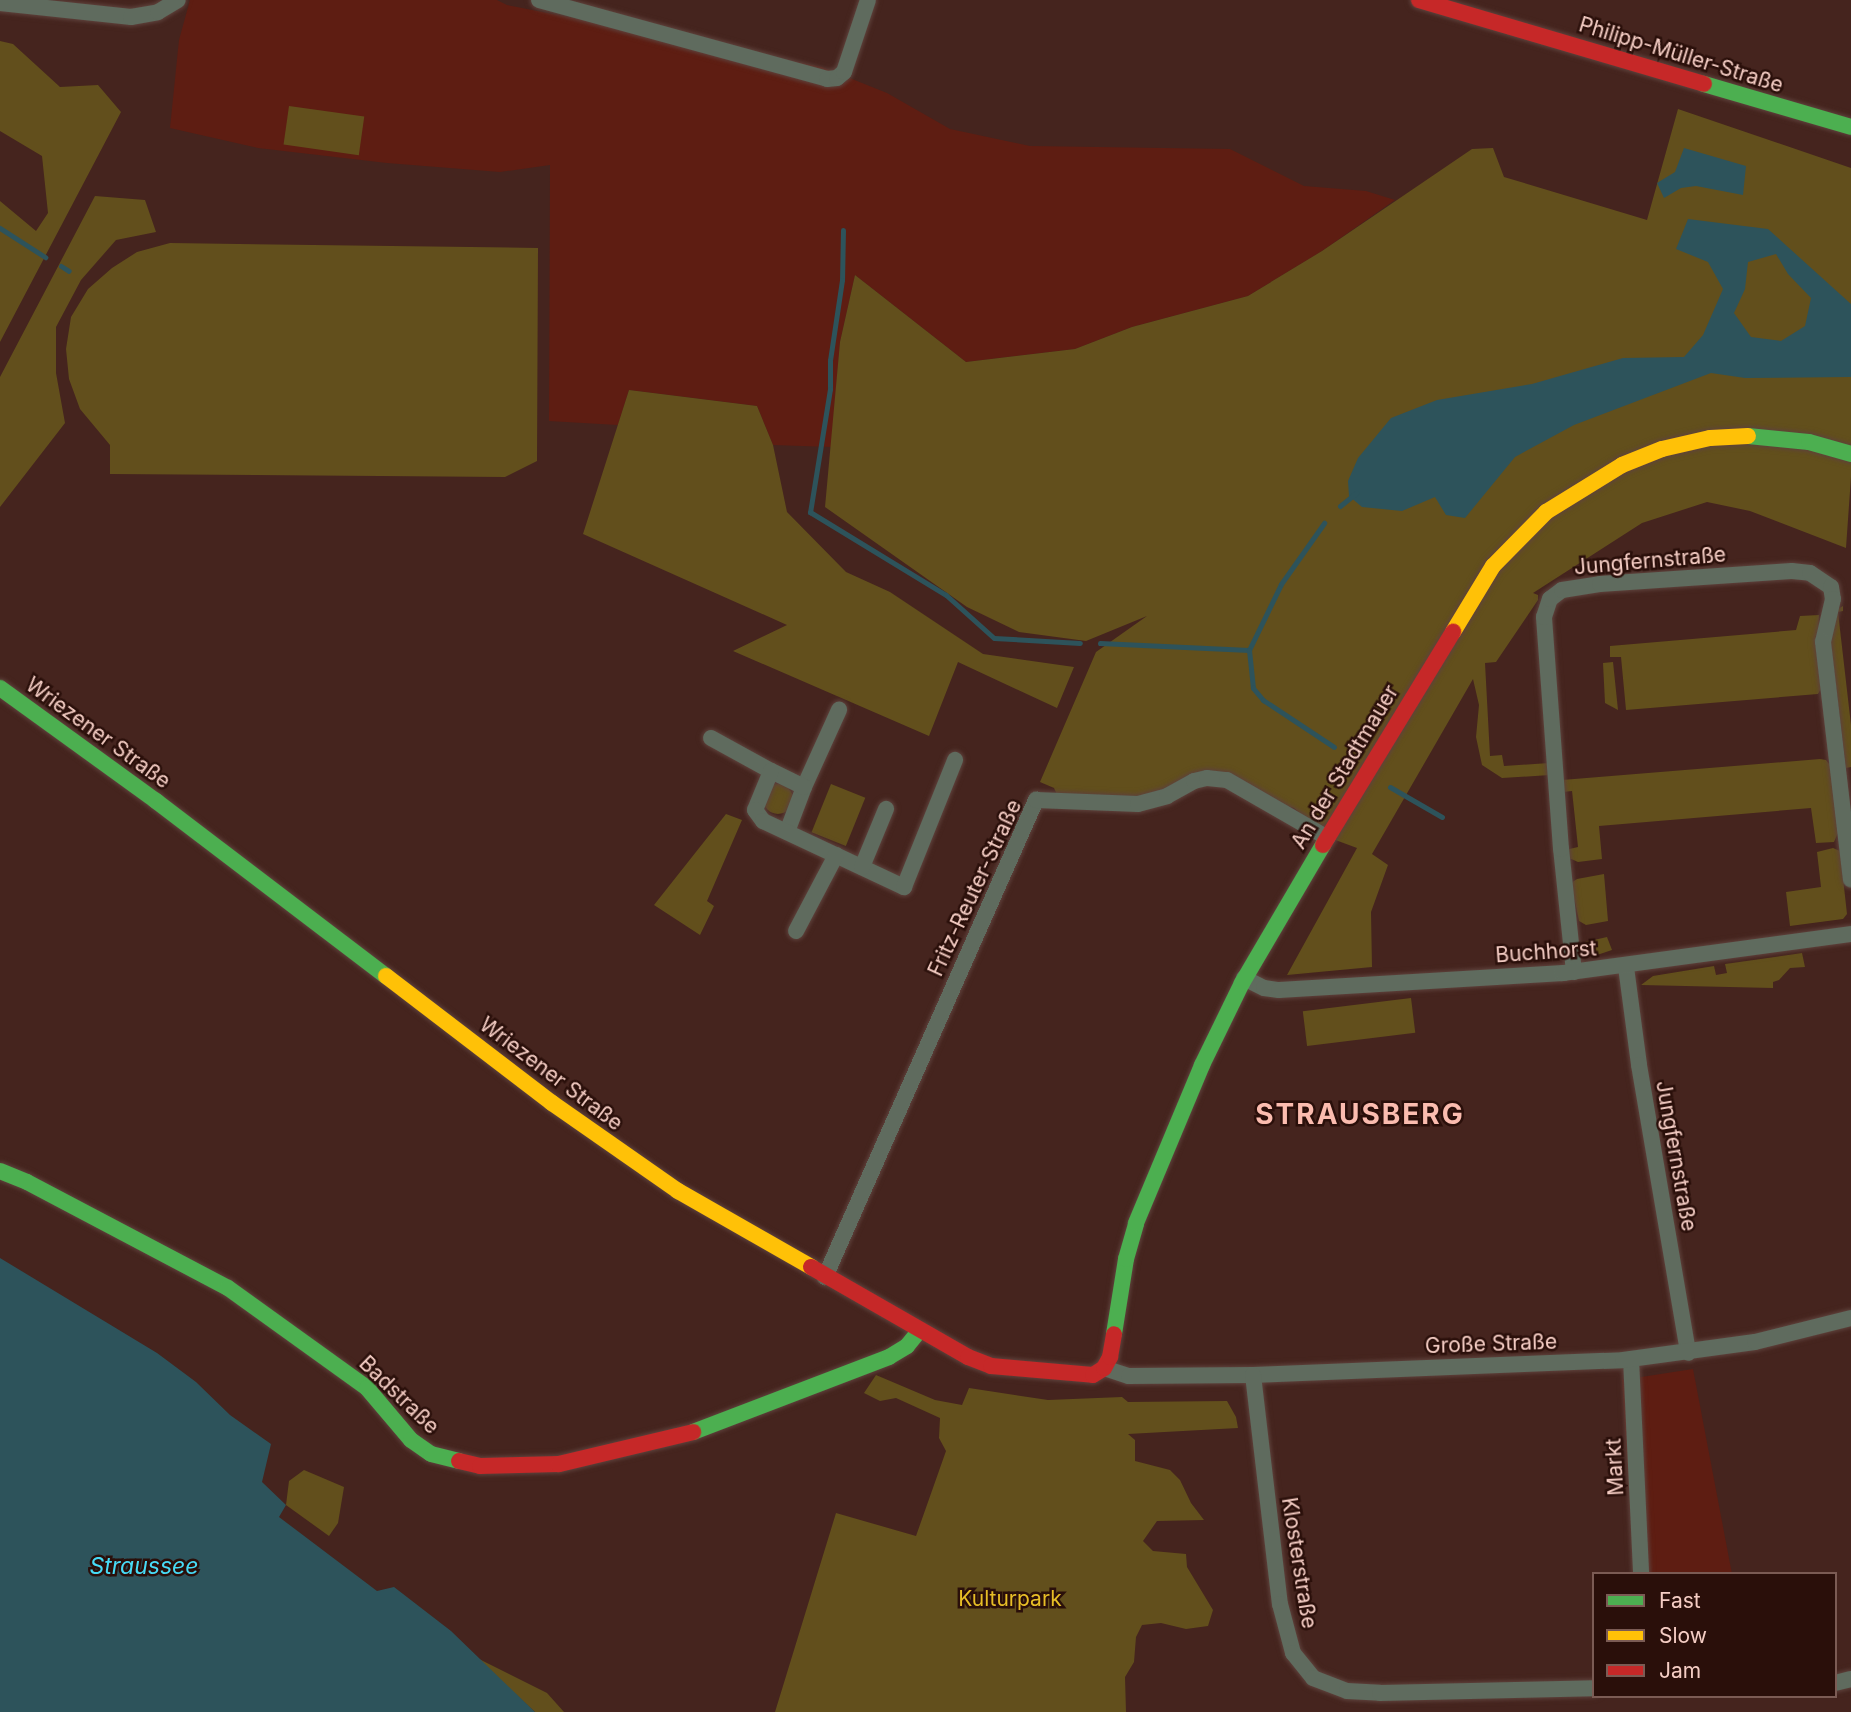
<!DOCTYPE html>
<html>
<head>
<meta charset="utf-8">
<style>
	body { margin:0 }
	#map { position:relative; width:1851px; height:1712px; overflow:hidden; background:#45241e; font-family:Inter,sans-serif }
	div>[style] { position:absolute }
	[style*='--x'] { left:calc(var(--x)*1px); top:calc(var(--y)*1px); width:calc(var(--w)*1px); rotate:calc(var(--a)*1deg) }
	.built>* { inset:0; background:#5e1d12 }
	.green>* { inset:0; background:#624f1c; transform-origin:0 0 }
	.round { border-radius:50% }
	.water>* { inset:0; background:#2d535b }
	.stream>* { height:5px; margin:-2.5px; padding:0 2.5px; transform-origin:2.5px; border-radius:2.5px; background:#2d535b }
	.roads { filter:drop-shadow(0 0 2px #5e423c) drop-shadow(0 0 2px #5e423c) }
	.street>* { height:16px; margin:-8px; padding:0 8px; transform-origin:8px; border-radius:8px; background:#5f6b5e }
	.fast>* { height:16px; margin:-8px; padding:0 8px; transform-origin:8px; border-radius:8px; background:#4caf50 }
	.slow>* { height:16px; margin:-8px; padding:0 8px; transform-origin:8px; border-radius:8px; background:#ffc107 }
	.jam>* { height:16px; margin:-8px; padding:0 8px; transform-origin:8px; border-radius:8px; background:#c62828 }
	span { translate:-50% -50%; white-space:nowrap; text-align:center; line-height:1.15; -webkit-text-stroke:5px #2a0f0a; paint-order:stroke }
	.street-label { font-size:21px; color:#f5cdc4 }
	.park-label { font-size:21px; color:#e7be26 }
	.water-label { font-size:23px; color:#47dbf6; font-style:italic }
	.district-label { font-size:28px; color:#fbbcaf; font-weight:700; letter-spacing:2px }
	.legend { position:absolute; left:1592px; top:1572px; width:245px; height:126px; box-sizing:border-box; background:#2a0f0a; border:2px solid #7b5b54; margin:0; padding:9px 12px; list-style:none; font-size:21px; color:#f5cdc4 }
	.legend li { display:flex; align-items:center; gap:14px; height:35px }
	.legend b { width:35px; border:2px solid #7b5b54 }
</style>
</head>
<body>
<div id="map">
	<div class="built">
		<i style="clip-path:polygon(190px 0,497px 0,507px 5px,822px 67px,887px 93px,950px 129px,1030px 146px,1230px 149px,1304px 186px,1366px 191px,1395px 200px,1322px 251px,1248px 296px,1132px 327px,1075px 349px,966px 362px,855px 275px,840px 342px,831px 447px,773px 445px,757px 406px,629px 390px,618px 425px,549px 421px,550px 165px,500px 172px,387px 163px,258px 148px,170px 128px,179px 40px)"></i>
		<i style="clip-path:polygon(1693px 1369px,1732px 1574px,1634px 1574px,1622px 1380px)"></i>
	</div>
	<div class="green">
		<i style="clip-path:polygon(0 41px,13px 44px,60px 87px,98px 85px,121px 112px,0 342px,0 201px,36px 231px,48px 213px,42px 156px,0 131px)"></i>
		<i style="left:289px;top:106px;width:76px;height:39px;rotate:8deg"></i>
		<i style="clip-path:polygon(1678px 109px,1851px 168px,1851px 477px,1846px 548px,1750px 511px,1707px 502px,1642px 523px,1533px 593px,1538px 595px,1538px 600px,1496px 662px,1485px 663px,1490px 756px,1502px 755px,1504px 766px,1549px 763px,1550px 775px,1502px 778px,1482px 765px,1476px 737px,1479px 705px,1473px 679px,1372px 854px,1388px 865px,1371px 912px,1372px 967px,1287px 975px,1357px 848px,1330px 838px,1294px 808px,1256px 797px,1227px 780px,1167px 796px,1059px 799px,1054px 788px,1040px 782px,1096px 652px,1147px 616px,1086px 641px,1019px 632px,967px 607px,825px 507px,840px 342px,855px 275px,966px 362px,1075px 349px,1132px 327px,1248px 296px,1322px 251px,1472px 149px,1493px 148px,1504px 177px,1647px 220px)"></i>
		<i style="clip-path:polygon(95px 196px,145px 200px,156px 232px,116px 240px,81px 280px,56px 327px,56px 373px,65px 423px,0 507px,0 377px)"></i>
		<i style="clip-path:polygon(170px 243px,538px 248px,537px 461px,505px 477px,110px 474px,110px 445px,80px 409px,69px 379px,66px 349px,71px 317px,88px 289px,112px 268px,137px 252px)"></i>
		<i style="clip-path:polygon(629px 390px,757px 406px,773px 445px,787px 512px,846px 572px,890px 592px,983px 654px,1074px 667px,1057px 708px,958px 662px,929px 736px,733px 651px,787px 625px,583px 534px)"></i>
		<i style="clip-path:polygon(1843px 606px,1843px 611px,1838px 612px,1851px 725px,1851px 767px,1846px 768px,1829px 628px,1836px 610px)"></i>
		<i style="clip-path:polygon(1819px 615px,1818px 646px,1822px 687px,1818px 694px,1626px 710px,1621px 657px,1610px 657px,1610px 646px,1796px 630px,1800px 616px)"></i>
		<i style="clip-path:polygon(1613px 662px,1618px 710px,1605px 703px,1603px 663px)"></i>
		<i style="clip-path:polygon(1820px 759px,1826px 760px,1833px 769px,1840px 828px,1834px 842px,1816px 843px,1811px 808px,1599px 826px,1602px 859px,1578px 862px,1569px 858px,1565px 850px,1578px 847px,1572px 791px,1563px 792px,1562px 780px)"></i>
		<i class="round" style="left:763px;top:784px;width:30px;height:30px"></i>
		<i style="left:831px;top:784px;width:37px;height:52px;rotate:22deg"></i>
		<i style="clip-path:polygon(726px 814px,742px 820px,707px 901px,714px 906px,700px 935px,654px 905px)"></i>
		<i style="clip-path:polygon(1833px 848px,1840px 851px,1847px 914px,1843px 919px,1790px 926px,1786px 892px,1821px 887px,1817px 852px)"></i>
		<i style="clip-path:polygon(1604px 874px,1608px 921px,1586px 925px,1579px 921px,1571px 883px,1577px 879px)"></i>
		<i style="clip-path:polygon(1607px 937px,1612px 950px,1597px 955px,1586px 947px,1585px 942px)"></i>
		<i style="clip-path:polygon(1802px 953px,1805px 967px,1790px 968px,1779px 980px,1773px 982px,1773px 988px,1641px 985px,1653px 976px,1714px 966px,1716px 975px,1727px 973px,1725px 964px)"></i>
		<i style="left:1411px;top:998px;width:35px;height:109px;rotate:83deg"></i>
		<i style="clip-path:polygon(876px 1375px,935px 1400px,962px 1405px,969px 1388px,1048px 1400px,1122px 1397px,1128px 1402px,1227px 1401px,1236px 1417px,1238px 1428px,1128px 1434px,1135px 1440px,1135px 1461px,1170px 1470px,1180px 1480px,1191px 1503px,1204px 1520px,1157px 1521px,1143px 1541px,1153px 1551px,1186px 1554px,1187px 1567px,1213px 1610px,1208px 1626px,1186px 1629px,1161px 1623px,1142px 1625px,1136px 1637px,1134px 1662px,1125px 1677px,1126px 1712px,775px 1712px,836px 1513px,916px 1536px,946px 1451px,939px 1438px,940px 1418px,896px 1398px,880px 1401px,864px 1393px)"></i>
		<i style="clip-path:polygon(304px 1470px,344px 1487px,338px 1523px,329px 1536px,286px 1505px,289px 1481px)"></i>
		<i style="clip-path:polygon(475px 1657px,547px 1693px,564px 1712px,535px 1712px)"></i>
	</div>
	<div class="water">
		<i style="clip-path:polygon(1684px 148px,1746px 166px,1743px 195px,1696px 186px,1681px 188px,1664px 198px,1657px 183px,1675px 172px)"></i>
		<i style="clip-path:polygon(evenodd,1688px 219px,1768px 229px,1851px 304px,1851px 377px,1745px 378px,1711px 373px,1574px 425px,1515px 457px,1465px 518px,1446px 515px,1435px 497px,1402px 511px,1362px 507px,1349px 496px,1348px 481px,1358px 458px,1391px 418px,1437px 400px,1532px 384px,1623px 358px,1684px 357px,1703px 335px,1723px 289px,1708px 262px,1676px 249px,1688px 219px,1776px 254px,1788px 274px,1811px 298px,1805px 326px,1781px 341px,1751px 337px,1734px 313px,1745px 289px,1748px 262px,1776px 254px)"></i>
		<i style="clip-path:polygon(0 1258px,157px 1353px,196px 1382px,230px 1415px,271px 1444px,262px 1482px,286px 1505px,279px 1517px,377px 1591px,394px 1587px,451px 1631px,535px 1712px,0 1712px)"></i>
	</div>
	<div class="stream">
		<i style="--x:0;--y:228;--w:54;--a:32.8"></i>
		<i style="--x:843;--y:230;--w:50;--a:91.1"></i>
		<i style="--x:842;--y:280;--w:81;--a:98.5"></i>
		<i style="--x:830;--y:360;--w:29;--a:90"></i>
		<i style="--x:830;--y:389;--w:125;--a:99.2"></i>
		<i style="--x:810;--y:512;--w:159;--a:31.4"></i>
		<i style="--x:946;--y:595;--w:64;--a:41.9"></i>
		<i style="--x:994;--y:638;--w:86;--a:3.3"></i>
		<i style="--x:61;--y:266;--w:9;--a:32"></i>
		<i style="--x:1340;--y:506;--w:21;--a:-39"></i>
		<i style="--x:1100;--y:643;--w:149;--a:2.7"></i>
		<i style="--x:1249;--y:650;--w:73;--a:-64.1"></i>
		<i style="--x:1281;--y:584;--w:75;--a:-54.8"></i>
		<i style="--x:1249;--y:650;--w:38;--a:84"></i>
		<i style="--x:1253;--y:688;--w:16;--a:50"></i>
		<i style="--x:1263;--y:700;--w:85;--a:33.5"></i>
		<i style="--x:1390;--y:787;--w:60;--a:30"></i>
	</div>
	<div class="roads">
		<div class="street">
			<i style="--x:539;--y:0;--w:299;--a:15.3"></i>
			<i style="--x:827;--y:79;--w:10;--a:-6"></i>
			<i style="--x:837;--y:78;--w:9;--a:-41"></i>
			<i style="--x:844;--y:72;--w:76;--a:-71.6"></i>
			<i style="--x:0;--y:3;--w:132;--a:6.1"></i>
			<i style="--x:131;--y:17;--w:27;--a:-10"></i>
			<i style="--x:158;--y:12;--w:23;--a:-31"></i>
			<i style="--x:711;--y:738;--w:68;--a:28.8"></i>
			<i style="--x:804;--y:787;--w:85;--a:-65.6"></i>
			<i style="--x:787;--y:832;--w:48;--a:-69.3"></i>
			<i style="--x:804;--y:787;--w:37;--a:-154"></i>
			<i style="--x:771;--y:771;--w:42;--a:112.3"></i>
			<i style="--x:755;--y:810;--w:14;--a:54"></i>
			<i style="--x:763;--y:821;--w:156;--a:25.1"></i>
			<i style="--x:904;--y:887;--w:137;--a:-68.1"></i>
			<i style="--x:862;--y:867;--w:63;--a:-67.5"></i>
			<i style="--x:796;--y:931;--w:86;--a:-62.2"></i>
			<i style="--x:1626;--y:967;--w:99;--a:82.4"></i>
			<i style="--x:1639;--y:1065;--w:292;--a:80.3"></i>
			<i style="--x:1574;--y:972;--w:124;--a:-96"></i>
			<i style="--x:1561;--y:849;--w:233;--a:-94.2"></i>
			<i style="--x:1544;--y:617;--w:19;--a:-72"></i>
			<i style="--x:1550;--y:599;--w:15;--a:-37"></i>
			<i style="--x:1562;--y:590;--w:38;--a:-9"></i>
			<i style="--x:1600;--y:584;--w:192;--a:-3.9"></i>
			<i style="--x:1792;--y:571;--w:18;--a:6"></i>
			<i style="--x:1810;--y:573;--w:25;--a:34"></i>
			<i style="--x:1831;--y:587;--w:12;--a:81"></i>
			<i style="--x:1833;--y:599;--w:44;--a:103.1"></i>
			<i style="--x:1823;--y:642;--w:239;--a:83.3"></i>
			<i style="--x:1244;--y:978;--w:22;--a:27"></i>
			<i style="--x:1264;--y:988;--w:15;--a:8"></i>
			<i style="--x:1279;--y:990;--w:285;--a:-3.4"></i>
			<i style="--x:1563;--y:973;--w:291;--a:-7.7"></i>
			<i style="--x:825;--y:1277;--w:522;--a:-66.14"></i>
			<i style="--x:1036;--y:800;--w:102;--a:2.2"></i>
			<i style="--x:1138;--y:804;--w:30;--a:-15"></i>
			<i style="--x:1167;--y:796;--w:31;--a:-29"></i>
			<i style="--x:1194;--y:781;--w:13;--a:-13"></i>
			<i style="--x:1207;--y:778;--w:20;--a:6"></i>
			<i style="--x:1227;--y:780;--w:116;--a:29.9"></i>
			<i style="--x:1631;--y:1359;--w:215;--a:87.3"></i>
			<i style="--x:1104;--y:1368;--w:26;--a:18"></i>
			<i style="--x:1129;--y:1376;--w:124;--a:-0.5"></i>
			<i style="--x:1253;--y:1375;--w:370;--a:-2.3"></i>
			<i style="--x:1623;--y:1360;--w:133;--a:-7.8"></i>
			<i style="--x:1755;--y:1342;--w:99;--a:-14"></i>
			<i style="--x:1253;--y:1375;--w:231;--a:83.3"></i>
			<i style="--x:1280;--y:1604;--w:51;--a:75.1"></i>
			<i style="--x:1293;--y:1653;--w:32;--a:51"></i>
			<i style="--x:1313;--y:1678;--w:36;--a:21"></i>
			<i style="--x:1347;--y:1691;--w:33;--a:3"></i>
			<i style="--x:1380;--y:1693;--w:214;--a:-1.3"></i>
			<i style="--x:1835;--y:1683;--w:16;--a:-14"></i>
		</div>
		<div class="fast">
			<i style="--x:1704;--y:84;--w:153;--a:16.3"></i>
			<i style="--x:1748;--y:436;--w:61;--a:5.6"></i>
			<i style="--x:1809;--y:442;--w:44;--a:15.9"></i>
			<i style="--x:0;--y:688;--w:193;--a:35.9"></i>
			<i style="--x:156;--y:801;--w:289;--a:37.3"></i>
			<i style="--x:0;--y:1171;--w:29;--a:22"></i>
			<i style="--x:27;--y:1182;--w:227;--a:27.8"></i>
			<i style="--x:228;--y:1288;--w:171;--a:35.7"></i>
			<i style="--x:367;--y:1388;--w:68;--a:49.8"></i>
			<i style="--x:411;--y:1440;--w:24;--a:35"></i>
			<i style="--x:431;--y:1454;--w:29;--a:14"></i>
			<i style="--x:1114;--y:1334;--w:76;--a:-80.9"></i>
			<i style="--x:1126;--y:1259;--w:37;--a:-74"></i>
			<i style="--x:1136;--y:1223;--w:171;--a:-67.3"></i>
			<i style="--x:1202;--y:1065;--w:91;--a:-64"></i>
			<i style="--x:1242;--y:983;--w:160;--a:-59.6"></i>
			<i style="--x:693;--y:1432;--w:210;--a:-20.9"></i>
			<i style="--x:889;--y:1357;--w:21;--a:-31"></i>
			<i style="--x:907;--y:1346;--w:19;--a:-51"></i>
		</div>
		<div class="slow">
			<i style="--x:1453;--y:632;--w:77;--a:-58.8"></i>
			<i style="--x:1493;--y:566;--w:76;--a:-45.5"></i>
			<i style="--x:1546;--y:512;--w:89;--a:-31.7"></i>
			<i style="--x:1622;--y:465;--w:43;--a:-21.8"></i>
			<i style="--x:1662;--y:449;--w:49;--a:-12.9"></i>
			<i style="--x:1710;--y:438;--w:38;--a:-3"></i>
			<i style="--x:386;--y:976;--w:209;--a:37.4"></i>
			<i style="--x:552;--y:1103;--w:154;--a:34.9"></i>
			<i style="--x:678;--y:1191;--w:153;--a:29.7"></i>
		</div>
		<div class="jam">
			<i style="--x:1419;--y:0;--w:297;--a:16.4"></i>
			<i style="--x:1323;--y:845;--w:250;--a:-58.6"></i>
			<i style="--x:811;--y:1267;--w:181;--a:29.8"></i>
			<i style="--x:968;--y:1357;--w:25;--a:21"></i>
			<i style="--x:991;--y:1366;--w:102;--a:5"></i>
			<i style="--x:1093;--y:1375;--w:13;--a:-32"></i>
			<i style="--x:1104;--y:1368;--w:13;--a:-61"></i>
			<i style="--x:1110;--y:1357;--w:23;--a:-80"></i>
			<i style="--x:459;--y:1461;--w:22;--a:13"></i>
			<i style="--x:480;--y:1466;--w:79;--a:-1.5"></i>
			<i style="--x:559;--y:1464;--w:138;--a:-13.4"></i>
		</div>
	</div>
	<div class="street-label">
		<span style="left:1681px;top:55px;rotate:17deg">Philipp-Müller-Straße</span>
		<span style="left:1650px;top:561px;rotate:-5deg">Jungfernstraße</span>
		<span style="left:98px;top:733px;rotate:36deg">Wriezener Straße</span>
		<span style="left:1345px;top:767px;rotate:-59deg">An der Stadtmauer</span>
		<span style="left:975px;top:888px;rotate:-65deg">Fritz-Reuter-Straße</span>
		<span style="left:1546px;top:952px;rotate:-4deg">Buchhorst</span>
		<span style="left:551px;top:1074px;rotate:37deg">Wriezener Straße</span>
		<span style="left:1676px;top:1156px;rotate:80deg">Jungfernstraße</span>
		<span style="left:1491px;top:1344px;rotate:-2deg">Große Straße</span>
		<span style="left:399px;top:1395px;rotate:44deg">Badstraße</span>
		<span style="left:1615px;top:1467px;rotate:-93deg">Markt</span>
		<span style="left:1299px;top:1563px;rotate:81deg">Klosterstraße</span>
	</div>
	<div class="park-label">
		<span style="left:1010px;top:1599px">Kulturpark</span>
	</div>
	<div class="water-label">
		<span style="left:144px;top:1566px">Straussee</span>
	</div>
	<div class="district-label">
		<span style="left:1360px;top:1114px">STRAUSBERG</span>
	</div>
	<ul class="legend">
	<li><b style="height:9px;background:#4caf50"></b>Fast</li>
	<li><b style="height:9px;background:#ffc107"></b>Slow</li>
	<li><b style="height:9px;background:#c62828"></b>Jam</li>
	</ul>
</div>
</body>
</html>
